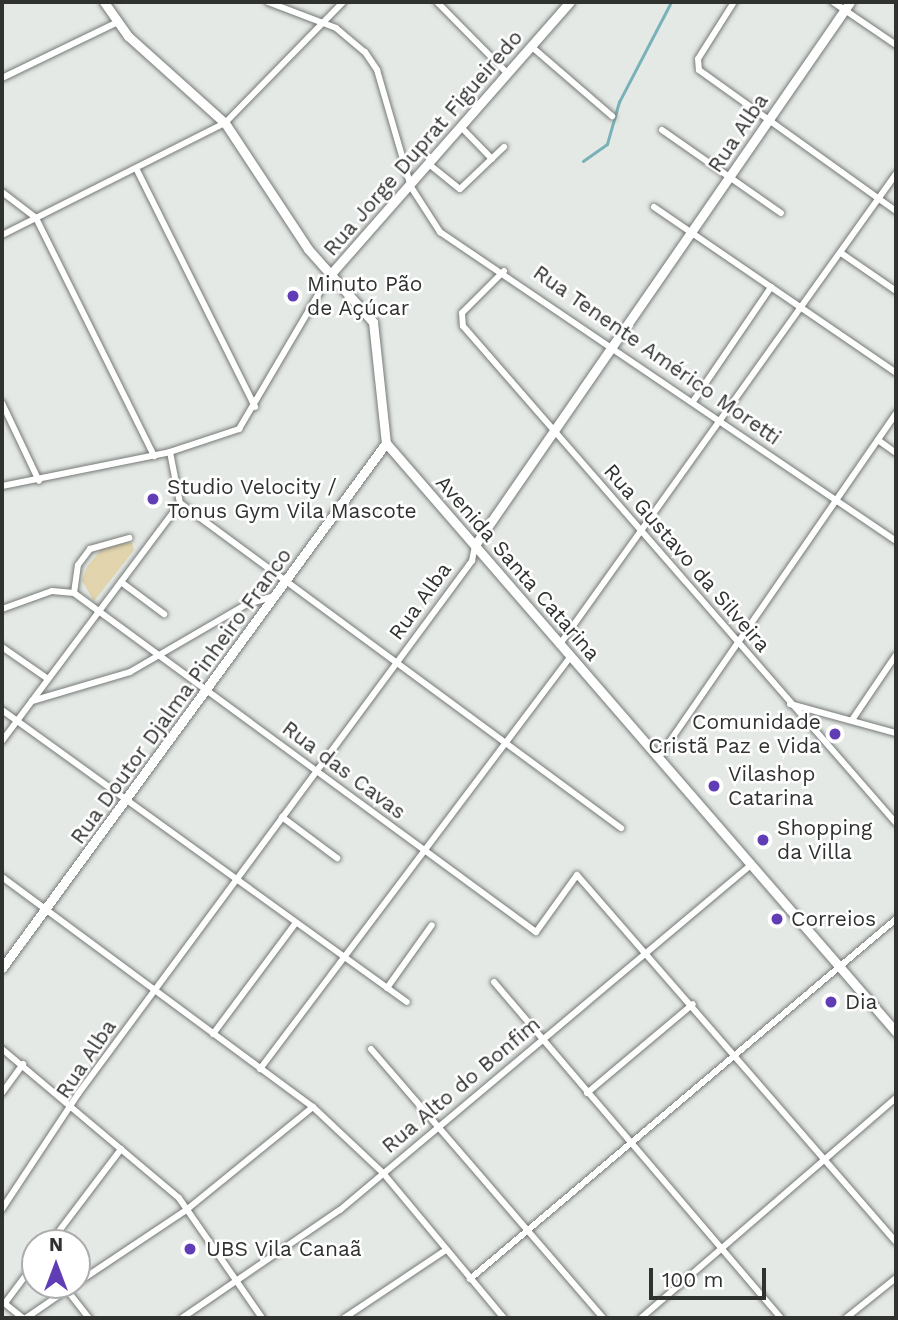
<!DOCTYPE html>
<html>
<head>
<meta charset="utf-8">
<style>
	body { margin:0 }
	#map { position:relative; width:898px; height:1320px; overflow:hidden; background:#e4e9e5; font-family:"Work Sans",sans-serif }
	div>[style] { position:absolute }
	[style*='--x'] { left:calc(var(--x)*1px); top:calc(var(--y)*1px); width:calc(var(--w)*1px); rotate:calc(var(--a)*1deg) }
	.green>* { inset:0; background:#e2d4ac }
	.stream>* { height:2.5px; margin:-1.25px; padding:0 1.25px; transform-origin:1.25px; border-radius:1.25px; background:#79b1b8 }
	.roads { filter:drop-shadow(0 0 2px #767a76) drop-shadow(0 0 2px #767a76) }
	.street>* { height:6px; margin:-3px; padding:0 3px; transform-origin:3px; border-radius:3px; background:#fff }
	.secondary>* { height:9px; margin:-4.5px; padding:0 4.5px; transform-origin:4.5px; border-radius:4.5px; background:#fff }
	.dots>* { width:19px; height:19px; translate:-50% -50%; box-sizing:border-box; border:4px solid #fff; border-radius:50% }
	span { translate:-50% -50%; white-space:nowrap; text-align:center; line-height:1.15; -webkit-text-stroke:5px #fff; paint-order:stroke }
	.street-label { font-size:21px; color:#303230 }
	.poi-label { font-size:21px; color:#303230 }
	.left { translate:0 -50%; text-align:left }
	.right { translate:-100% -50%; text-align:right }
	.frame { position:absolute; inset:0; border:4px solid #303230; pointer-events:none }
	.north { position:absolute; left:21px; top:1229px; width:70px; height:70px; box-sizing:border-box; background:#fff; border:2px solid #acadac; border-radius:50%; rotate:0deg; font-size:19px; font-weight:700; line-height:28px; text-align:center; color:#303230 }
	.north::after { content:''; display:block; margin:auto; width:24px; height:32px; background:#603db5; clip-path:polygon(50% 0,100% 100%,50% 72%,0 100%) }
	.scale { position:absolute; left:649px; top:1268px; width:117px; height:32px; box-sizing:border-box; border:4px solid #303230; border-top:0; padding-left:9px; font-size:21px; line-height:24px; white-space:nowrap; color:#303230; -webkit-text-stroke:5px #fff; paint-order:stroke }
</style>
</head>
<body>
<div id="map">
	<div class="green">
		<i style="clip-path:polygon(132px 542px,134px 550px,94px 601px,82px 581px,87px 567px,102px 548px)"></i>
	</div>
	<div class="stream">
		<i style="--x:583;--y:161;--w:29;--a:-35"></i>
		<i style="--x:607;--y:144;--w:44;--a:-74.1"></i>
		<i style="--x:619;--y:102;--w:113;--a:-62.5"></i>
	</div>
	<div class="roads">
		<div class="street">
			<i style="--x:268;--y:2;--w:73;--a:20.9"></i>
			<i style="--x:336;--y:28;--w:38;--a:40"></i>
			<i style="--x:365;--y:52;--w:22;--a:56"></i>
			<i style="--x:377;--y:70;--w:122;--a:73.8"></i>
			<i style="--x:411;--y:187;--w:54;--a:57.2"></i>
			<i style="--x:440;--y:232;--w:551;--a:34.12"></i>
			<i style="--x:437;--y:2;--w:101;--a:45.4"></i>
			<i style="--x:734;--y:2;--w:67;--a:122.3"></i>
			<i style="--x:698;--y:59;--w:11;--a:85"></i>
			<i style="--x:699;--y:70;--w:242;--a:35.6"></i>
			<i style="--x:833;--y:2;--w:76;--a:34.3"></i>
			<i style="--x:532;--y:47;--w:106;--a:40.8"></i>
			<i style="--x:2;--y:78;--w:127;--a:-25.8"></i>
			<i style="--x:462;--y:128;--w:43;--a:45.9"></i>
			<i style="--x:662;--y:130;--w:145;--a:34.9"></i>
			<i style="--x:430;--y:165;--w:38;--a:39"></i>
			<i style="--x:460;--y:189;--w:61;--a:-43.7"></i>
			<i style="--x:136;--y:168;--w:267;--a:63.5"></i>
			<i style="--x:2;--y:192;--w:43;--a:37.4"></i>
			<i style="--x:36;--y:218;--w:266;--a:63.6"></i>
			<i style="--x:654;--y:207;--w:293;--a:34.4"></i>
			<i style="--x:2;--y:235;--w:250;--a:-26.7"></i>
			<i style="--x:225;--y:123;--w:169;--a:-45.7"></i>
			<i style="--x:841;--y:253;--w:67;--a:34.6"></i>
			<i style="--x:504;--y:271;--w:59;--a:135"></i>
			<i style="--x:462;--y:313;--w:13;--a:86"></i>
			<i style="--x:463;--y:326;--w:659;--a:48.94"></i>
			<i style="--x:694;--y:400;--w:137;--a:-55.7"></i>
			<i style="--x:2;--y:403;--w:86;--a:64.6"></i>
			<i style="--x:878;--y:440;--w:22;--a:36"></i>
			<i style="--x:2;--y:486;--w:171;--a:-11.4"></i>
			<i style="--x:170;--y:452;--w:73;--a:-18.4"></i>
			<i style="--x:239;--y:429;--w:178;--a:-59.5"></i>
			<i style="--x:180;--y:503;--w:548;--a:36.39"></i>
			<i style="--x:121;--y:582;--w:54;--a:36.7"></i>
			<i style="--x:74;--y:593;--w:28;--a:-82"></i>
			<i style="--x:78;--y:565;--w:20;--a:-53"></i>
			<i style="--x:90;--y:549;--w:41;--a:-15.8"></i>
			<i style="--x:2;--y:609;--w:53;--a:-19.8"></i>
			<i style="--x:52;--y:591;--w:22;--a:5"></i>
			<i style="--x:74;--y:593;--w:573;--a:36.27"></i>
			<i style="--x:536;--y:932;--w:70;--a:-54.3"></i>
			<i style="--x:577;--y:875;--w:486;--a:49"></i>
			<i style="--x:560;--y:644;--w:578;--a:-54.44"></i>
			<i style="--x:2;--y:647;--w:56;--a:34.8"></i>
			<i style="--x:32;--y:701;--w:102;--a:-16.5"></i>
			<i style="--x:130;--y:672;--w:135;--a:-30.2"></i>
			<i style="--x:247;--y:604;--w:29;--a:-16"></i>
			<i style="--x:790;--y:704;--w:110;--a:15.3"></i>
			<i style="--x:2;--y:710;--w:499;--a:35.8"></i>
			<i style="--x:852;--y:720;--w:78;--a:-55.9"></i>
			<i style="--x:2;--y:741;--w:297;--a:-53.2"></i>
			<i style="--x:180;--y:503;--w:52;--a:-101.1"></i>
			<i style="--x:659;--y:757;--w:418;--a:-55.4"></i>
			<i style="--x:282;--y:817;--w:69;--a:36.7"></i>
			<i style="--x:2;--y:877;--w:387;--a:36.5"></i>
			<i style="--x:313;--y:1107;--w:96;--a:43.3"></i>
			<i style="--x:383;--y:1173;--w:189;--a:50.2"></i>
			<i style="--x:494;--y:982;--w:442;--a:49.5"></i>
			<i style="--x:387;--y:988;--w:77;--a:-54.5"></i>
			<i style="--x:213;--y:1034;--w:137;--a:-53.3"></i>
			<i style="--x:2;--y:1049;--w:231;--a:40.1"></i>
			<i style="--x:179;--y:1198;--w:146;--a:55.3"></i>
			<i style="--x:371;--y:1049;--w:355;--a:49.2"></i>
			<i style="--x:260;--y:1069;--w:517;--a:-53.02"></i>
			<i style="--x:2;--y:1093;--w:36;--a:-54"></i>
			<i style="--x:587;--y:1093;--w:138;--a:-40"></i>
			<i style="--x:2;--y:1209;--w:138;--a:-56.5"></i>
			<i style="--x:78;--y:1094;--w:663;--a:-53.53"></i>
			<i style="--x:472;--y:561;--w:15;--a:-79"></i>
			<i style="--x:50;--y:1243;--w:118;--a:-52.9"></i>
			<i style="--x:470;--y:1279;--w:558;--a:-40.2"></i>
			<i style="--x:77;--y:1283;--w:130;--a:-33.7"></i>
			<i style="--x:185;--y:1211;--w:165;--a:-39.1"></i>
			<i style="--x:67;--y:1290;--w:36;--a:52"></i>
			<i style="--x:3;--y:1302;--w:26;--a:39"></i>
			<i style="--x:5;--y:1303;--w:50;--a:-53.1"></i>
			<i style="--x:26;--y:1318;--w:58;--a:-34.5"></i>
			<i style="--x:182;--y:1318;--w:191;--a:-34.4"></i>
			<i style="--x:340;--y:1210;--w:538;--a:-40.02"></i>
			<i style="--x:344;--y:1318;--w:123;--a:-33.7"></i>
			<i style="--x:641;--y:1318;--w:337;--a:-40.8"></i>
			<i style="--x:846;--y:1318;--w:64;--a:-38.7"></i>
		</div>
		<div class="secondary">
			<i style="--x:104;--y:2;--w:42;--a:54.8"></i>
			<i style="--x:128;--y:36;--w:130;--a:41.9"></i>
			<i style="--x:225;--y:123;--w:151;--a:56.6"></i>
			<i style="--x:308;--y:249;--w:98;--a:48.3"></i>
			<i style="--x:373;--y:322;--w:122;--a:83.9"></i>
			<i style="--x:386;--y:443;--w:779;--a:49.11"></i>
			<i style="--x:329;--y:276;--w:365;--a:-48.7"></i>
			<i style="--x:475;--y:545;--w:660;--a:-55.37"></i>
			<i style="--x:2;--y:968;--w:650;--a:-53.82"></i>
		</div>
	</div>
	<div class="dots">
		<i style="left:293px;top:296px;background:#603db5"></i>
		<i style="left:153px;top:499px;background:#603db5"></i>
		<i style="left:835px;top:734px;background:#603db5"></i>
		<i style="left:714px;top:786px;background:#603db5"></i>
		<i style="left:763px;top:840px;background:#603db5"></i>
		<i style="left:777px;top:919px;background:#603db5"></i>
		<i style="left:831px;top:1002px;background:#603db5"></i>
		<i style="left:190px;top:1249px;background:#603db5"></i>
	</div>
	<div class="street-label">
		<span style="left:738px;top:133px;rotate:-56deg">Rua Alba</span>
		<span style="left:423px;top:143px;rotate:-49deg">Rua Jorge Duprat Figueiredo</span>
		<span style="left:657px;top:355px;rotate:35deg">Rua Tenente Américo Moretti</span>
		<span style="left:687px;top:558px;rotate:49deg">Rua Gustavo da Silveira</span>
		<span style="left:518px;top:568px;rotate:49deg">Avenida Santa Catarina</span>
		<span style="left:420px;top:601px;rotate:-54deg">Rua Alba</span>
		<span style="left:181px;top:696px;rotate:-54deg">Rua Doutor Djalma Pinheiro Franco</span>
		<span style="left:344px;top:770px;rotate:37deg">Rua das Cavas</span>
		<span style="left:86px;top:1059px;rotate:-56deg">Rua Alba</span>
		<span style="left:461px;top:1085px;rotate:-40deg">Rua Alto do Bonfim</span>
	</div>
	<div class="poi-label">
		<span class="left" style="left:307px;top:296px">Minuto Pão<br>de Açúcar</span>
		<span class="left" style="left:167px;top:499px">Studio Velocity /<br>Tonus Gym Vila Mascote</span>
		<span class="right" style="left:821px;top:734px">Comunidade<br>Cristã Paz e Vida</span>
		<span class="left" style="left:728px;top:786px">Vilashop<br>Catarina</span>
		<span class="left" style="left:777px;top:840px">Shopping<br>da Villa</span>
		<span class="left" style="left:791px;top:919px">Correios</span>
		<span class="left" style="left:845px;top:1002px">Dia</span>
		<span class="left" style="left:206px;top:1249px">UBS Vila Canaã</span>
	</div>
	<div class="frame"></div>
	<div class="north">N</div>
	<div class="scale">100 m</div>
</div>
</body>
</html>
